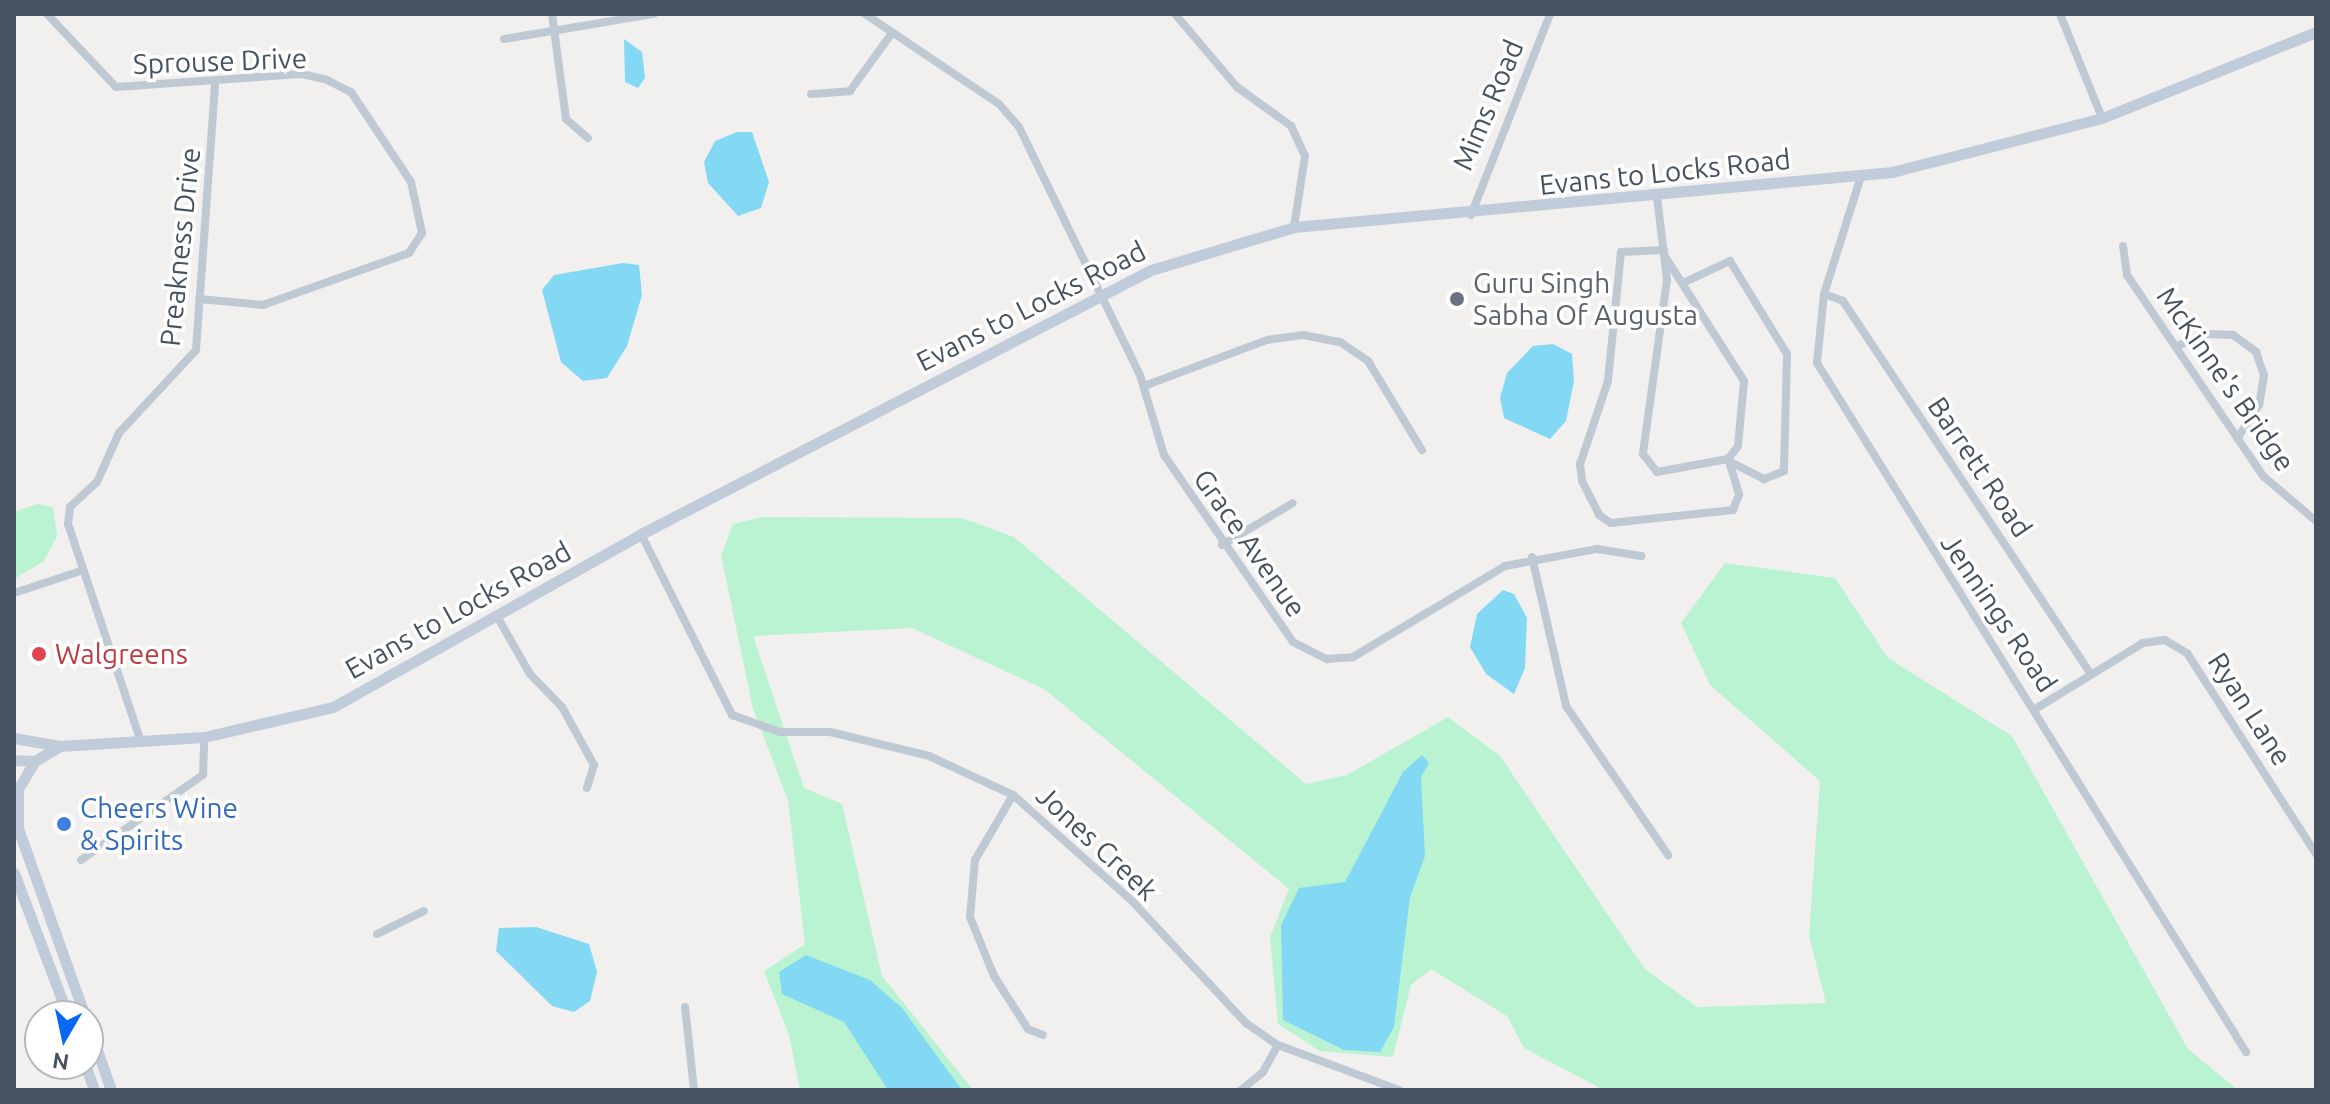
<!DOCTYPE html>
<html>
<head>
<meta charset="utf-8">
<style>
	body { margin:0 }
	#map { position:relative; width:2330px; height:1104px; overflow:hidden; background:#f2efef; font-family:Ubuntu,sans-serif }
	div>[style] { position:absolute }
	[style*='--x'] { left:calc(var(--x)*1px); top:calc(var(--y)*1px); width:calc(var(--w)*1px); rotate:calc(var(--a)*1deg) }
	.green>* { inset:0; background:#baf3d2 }
	.water>* { inset:0; background:#83d9f4 }
	.street>* { height:8px; margin:-4px; padding:0 4px; transform-origin:4px; border-radius:4px; background:#bfc9d3 }
	.secondary>* { height:11px; margin:-5.5px; padding:0 5.5px; transform-origin:5.5px; border-radius:5.5px; background:#c0ccda }
	.dots>* { width:22px; height:22px; translate:-50% -50%; box-sizing:border-box; border:4px solid #fff; border-radius:50% }
	span { translate:-50% -50%; white-space:nowrap; text-align:center; line-height:1.15; -webkit-text-stroke:7px #fff; paint-order:stroke }
	.street-label { font-size:28px; color:#46525f }
	.worship-label { font-size:28px; color:#5b616d }
	.left { translate:0 -50%; text-align:left }
	.health-label { font-size:28px; color:#be3a42 }
	.shop-label { font-size:28px; color:#366cbe }
	.frame { position:absolute; inset:0; border:16px solid #46525f; pointer-events:none }
	.north { position:absolute; left:24px; top:1000px; width:80px; height:80px; box-sizing:border-box; background:#fff; border:2px solid #b5babf; border-radius:50%; rotate:189deg; font-size:22px; font-weight:700; line-height:32px; text-align:center; color:#46525f }
	.north::after { content:''; display:block; margin:auto; width:28px; height:36px; background:#0867f3; clip-path:polygon(50% 0,100% 100%,50% 72%,0 100%) }
</style>
</head>
<body>
<div id="map">
	<div class="green">
		<i style="clip-path:polygon(37px 504px,53px 507px,57px 536px,44px 561px,14px 579px,14px 512px)"></i>
		<i style="clip-path:polygon(763px 517px,962px 518px,1014px 537px,1306px 784px,1347px 775px,1448px 717px,1500px 756px,1644px 968px,1697px 1007px,1826px 1003px,1809px 936px,1820px 781px,1710px 685px,1681px 623px,1725px 563px,1835px 578px,1888px 658px,2012px 736px,2188px 1049px,2238px 1090px,1604px 1090px,1524px 1048px,1507px 1016px,1431px 969px,1411px 985px,1393px 1057px,1320px 1051px,1278px 1024px,1270px 937px,1289px 889px,1044px 689px,912px 628px,753px 636px,804px 788px,842px 804px,882px 976px,973px 1090px,800px 1090px,789px 1035px,764px 971px,805px 944px,788px 800px,753px 709px,721px 555px,733px 524px)"></i>
	</div>
	<div class="water">
		<i style="clip-path:polygon(624px 39px,642px 52px,645px 78px,638px 88px,625px 82px)"></i>
		<i style="clip-path:polygon(737px 132px,752px 132px,769px 182px,761px 208px,738px 216px,708px 183px,704px 162px,715px 141px)"></i>
		<i style="clip-path:polygon(623px 263px,639px 265px,642px 295px,627px 346px,607px 378px,583px 381px,561px 362px,542px 290px,554px 275px)"></i>
		<i style="clip-path:polygon(1553px 344px,1572px 354px,1574px 381px,1566px 421px,1550px 439px,1504px 418px,1500px 398px,1507px 373px,1533px 346px)"></i>
		<i style="clip-path:polygon(1503px 590px,1514px 594px,1527px 618px,1525px 668px,1514px 694px,1486px 674px,1470px 647px,1477px 614px)"></i>
		<i style="clip-path:polygon(1422px 755px,1429px 763px,1421px 777px,1425px 856px,1410px 897px,1394px 1027px,1380px 1052px,1344px 1050px,1283px 1020px,1281px 925px,1299px 888px,1345px 882px,1403px 772px)"></i>
		<i style="clip-path:polygon(536px 927px,589px 944px,597px 972px,590px 1001px,574px 1012px,552px 1006px,496px 951px,499px 928px)"></i>
		<i style="clip-path:polygon(806px 955px,870px 980px,902px 1008px,962px 1090px,888px 1090px,844px 1022px,782px 994px,779px 972px)"></i>
	</div>
	<div class="street">
		<i style="--x:47;--y:14;--w:100;--a:46.6"></i>
		<i style="--x:116;--y:87;--w:186;--a:-4"></i>
		<i style="--x:302;--y:74;--w:26;--a:13"></i>
		<i style="--x:327;--y:80;--w:27;--a:27"></i>
		<i style="--x:351;--y:92;--w:108;--a:56.3"></i>
		<i style="--x:411;--y:182;--w:52;--a:77.8"></i>
		<i style="--x:422;--y:233;--w:24;--a:123"></i>
		<i style="--x:409;--y:253;--w:155;--a:160.4"></i>
		<i style="--x:263;--y:305;--w:64;--a:-174.6"></i>
		<i style="--x:552;--y:14;--w:106;--a:82.4"></i>
		<i style="--x:566;--y:119;--w:29;--a:41"></i>
		<i style="--x:865;--y:14;--w:161;--a:33.9"></i>
		<i style="--x:999;--y:104;--w:30;--a:49"></i>
		<i style="--x:1019;--y:127;--w:276;--a:64"></i>
		<i style="--x:1140;--y:375;--w:84;--a:73.3"></i>
		<i style="--x:1164;--y:455;--w:227;--a:55.4"></i>
		<i style="--x:1293;--y:642;--w:38;--a:27"></i>
		<i style="--x:1327;--y:659;--w:26;--a:-4"></i>
		<i style="--x:1353;--y:657;--w:177;--a:-30.9"></i>
		<i style="--x:1505;--y:566;--w:94;--a:-10.5"></i>
		<i style="--x:1597;--y:549;--w:45;--a:9"></i>
		<i style="--x:1175;--y:14;--w:96;--a:49.7"></i>
		<i style="--x:1237;--y:87;--w:67;--a:35.8"></i>
		<i style="--x:1291;--y:126;--w:33;--a:65"></i>
		<i style="--x:1305;--y:156;--w:72;--a:98.8"></i>
		<i style="--x:2060;--y:14;--w:112;--a:68"></i>
		<i style="--x:504;--y:39;--w:152;--a:-9.5"></i>
		<i style="--x:811;--y:94;--w:39;--a:-4"></i>
		<i style="--x:850;--y:91;--w:72;--a:-54.1"></i>
		<i style="--x:1861;--y:176;--w:124;--a:107.4"></i>
		<i style="--x:1824;--y:294;--w:69;--a:95.8"></i>
		<i style="--x:1817;--y:363;--w:812;--a:58.09"></i>
		<i style="--x:1657;--y:197;--w:84;--a:83.1"></i>
		<i style="--x:1667;--y:280;--w:176;--a:97.9"></i>
		<i style="--x:1643;--y:454;--w:23;--a:52"></i>
		<i style="--x:1657;--y:472;--w:72;--a:-10.4"></i>
		<i style="--x:1728;--y:459;--w:16;--a:-52"></i>
		<i style="--x:1738;--y:446;--w:65;--a:-84.7"></i>
		<i style="--x:1744;--y:381;--w:149;--a:-122.4"></i>
		<i style="--x:1471;--y:215;--w:216;--a:-68.5"></i>
		<i style="--x:2123;--y:246;--w:29;--a:82"></i>
		<i style="--x:2127;--y:275;--w:243;--a:55.9"></i>
		<i style="--x:2263;--y:476;--w:70;--a:40.3"></i>
		<i style="--x:1664;--y:250;--w:43;--a:177.3"></i>
		<i style="--x:1621;--y:252;--w:130;--a:95.8"></i>
		<i style="--x:1608;--y:381;--w:88;--a:108.6"></i>
		<i style="--x:1580;--y:464;--w:17;--a:83"></i>
		<i style="--x:1582;--y:481;--w:38;--a:63"></i>
		<i style="--x:1599;--y:515;--w:14;--a:34"></i>
		<i style="--x:1611;--y:523;--w:123;--a:-6.1"></i>
		<i style="--x:1733;--y:510;--w:17;--a:-69"></i>
		<i style="--x:1739;--y:494;--w:37;--a:-107"></i>
		<i style="--x:1683;--y:283;--w:52;--a:-25.1"></i>
		<i style="--x:1730;--y:261;--w:109;--a:58.5"></i>
		<i style="--x:1787;--y:354;--w:117;--a:91.5"></i>
		<i style="--x:1784;--y:471;--w:22;--a:158"></i>
		<i style="--x:1764;--y:479;--w:37;--a:-153"></i>
		<i style="--x:1824;--y:294;--w:20;--a:20"></i>
		<i style="--x:1843;--y:301;--w:448;--a:56.4"></i>
		<i style="--x:2177;--y:346;--w:32;--a:-22"></i>
		<i style="--x:2207;--y:334;--w:26;--a:2"></i>
		<i style="--x:2233;--y:335;--w:29;--a:36"></i>
		<i style="--x:2256;--y:352;--w:24;--a:71"></i>
		<i style="--x:2264;--y:375;--w:30;--a:99"></i>
		<i style="--x:2259;--y:405;--w:40;--a:122.9"></i>
		<i style="--x:1144;--y:386;--w:131;--a:-20.5"></i>
		<i style="--x:1267;--y:340;--w:36;--a:-8"></i>
		<i style="--x:1303;--y:335;--w:38;--a:11"></i>
		<i style="--x:1340;--y:342;--w:34;--a:34"></i>
		<i style="--x:1368;--y:361;--w:104;--a:58.8"></i>
		<i style="--x:641;--y:534;--w:203;--a:63.3"></i>
		<i style="--x:732;--y:715;--w:51;--a:19.5"></i>
		<i style="--x:780;--y:732;--w:50;--a:0"></i>
		<i style="--x:830;--y:732;--w:102;--a:13.6"></i>
		<i style="--x:929;--y:756;--w:93;--a:24.9"></i>
		<i style="--x:1013;--y:795;--w:161;--a:41.7"></i>
		<i style="--x:1133;--y:902;--w:166;--a:47"></i>
		<i style="--x:1246;--y:1023;--w:39;--a:35"></i>
		<i style="--x:1278;--y:1045;--w:129;--a:20.4"></i>
		<i style="--x:1222;--y:545;--w:82;--a:-30.6"></i>
		<i style="--x:1532;--y:557;--w:153;--a:77.1"></i>
		<i style="--x:1566;--y:706;--w:181;--a:55.6"></i>
		<i style="--x:14;--y:593;--w:71;--a:-18.2"></i>
		<i style="--x:498;--y:618;--w:64;--a:60.3"></i>
		<i style="--x:530;--y:674;--w:46;--a:45.9"></i>
		<i style="--x:562;--y:707;--w:66;--a:61.1"></i>
		<i style="--x:594;--y:765;--w:24;--a:107"></i>
		<i style="--x:2037;--y:708;--w:124;--a:-31.5"></i>
		<i style="--x:2143;--y:643;--w:22;--a:-8"></i>
		<i style="--x:2165;--y:640;--w:26;--a:31"></i>
		<i style="--x:2187;--y:653;--w:239;--a:57.3"></i>
		<i style="--x:141;--y:742;--w:230;--a:-108.5"></i>
		<i style="--x:68;--y:524;--w:17;--a:-83"></i>
		<i style="--x:70;--y:507;--w:37;--a:-43"></i>
		<i style="--x:97;--y:482;--w:54;--a:-65.8"></i>
		<i style="--x:119;--y:433;--w:113;--a:-47.1"></i>
		<i style="--x:196;--y:350;--w:268;--a:-85.9"></i>
		<i style="--x:1013;--y:795;--w:75;--a:120.3"></i>
		<i style="--x:975;--y:860;--w:57;--a:95"></i>
		<i style="--x:970;--y:917;--w:64;--a:67.9"></i>
		<i style="--x:994;--y:976;--w:63;--a:57.3"></i>
		<i style="--x:1028;--y:1029;--w:16;--a:22"></i>
		<i style="--x:81;--y:860;--w:149;--a:-34.9"></i>
		<i style="--x:203;--y:775;--w:38;--a:-88"></i>
		<i style="--x:377;--y:934;--w:52;--a:-26.1"></i>
		<i style="--x:685;--y:1007;--w:83;--a:83.8"></i>
		<i style="--x:1241;--y:1090;--w:28;--a:-39"></i>
		<i style="--x:1263;--y:1072;--w:31;--a:-61"></i>
	</div>
	<div class="secondary">
		<i style="--x:14;--y:738;--w:47;--a:9.9"></i>
		<i style="--x:60;--y:746;--w:144;--a:-3.6"></i>
		<i style="--x:204;--y:737;--w:132;--a:-13.1"></i>
		<i style="--x:333;--y:707;--w:353;--a:-29.3"></i>
		<i style="--x:641;--y:534;--w:574;--a:-27.37"></i>
		<i style="--x:1151;--y:270;--w:149;--a:-16.7"></i>
		<i style="--x:1294;--y:227;--w:601;--a:-5.25"></i>
		<i style="--x:1892;--y:172;--w:217;--a:-14.4"></i>
		<i style="--x:2102;--y:118;--w:231;--a:-21.9"></i>
		<i style="--x:14;--y:760;--w:21;--a:3"></i>
		<i style="--x:35;--y:761;--w:29;--a:-31"></i>
		<i style="--x:14;--y:817;--w:211;--a:70.4"></i>
		<i style="--x:18;--y:825;--w:36;--a:-90"></i>
		<i style="--x:18;--y:789;--w:33;--a:-59"></i>
		<i style="--x:14;--y:873;--w:153;--a:69.3"></i>
		<i style="--x:88;--y:1024;--w:70;--a:70.8"></i>
		<i style="--x:85;--y:1064;--w:28;--a:71"></i>
	</div>
	<div class="dots">
		<i style="left:1457px;top:299px;background:#6b7280"></i>
		<i style="left:39px;top:654px;background:#e0444e"></i>
		<i style="left:64px;top:824px;background:#3f7fe0"></i>
	</div>
	<div class="street-label">
		<span style="left:220px;top:61px;rotate:-2deg">Sprouse Drive</span>
		<span style="left:1488px;top:105px;rotate:-67deg">Mims Road</span>
		<span style="left:1665px;top:172px;rotate:-6deg">Evans to Locks Road</span>
		<span style="left:180px;top:247px;rotate:-84deg">Preakness Drive</span>
		<span style="left:1031px;top:306px;rotate:-27deg">Evans to Locks Road</span>
		<span style="left:2226px;top:379px;rotate:55deg">McKinne's Bridge</span>
		<span style="left:1980px;top:467px;rotate:56deg">Barrett Road</span>
		<span style="left:1250px;top:543px;rotate:55deg">Grace Avenue</span>
		<span style="left:458px;top:610px;rotate:-29deg">Evans to Locks Road</span>
		<span style="left:1999px;top:613px;rotate:56deg">Jennings Road</span>
		<span style="left:2250px;top:709px;rotate:57deg">Ryan Lane</span>
		<span style="left:1097px;top:843px;rotate:43deg">Jones Creek</span>
	</div>
	<div class="worship-label">
		<span class="left" style="left:1473px;top:299px">Guru Singh<br>Sabha Of Augusta</span>
	</div>
	<div class="health-label">
		<span class="left" style="left:55px;top:654px">Walgreens</span>
	</div>
	<div class="shop-label">
		<span class="left" style="left:80px;top:824px">Cheers Wine<br>&amp; Spirits</span>
	</div>
	<div class="frame"></div>
	<div class="north">N</div>
</div>
</body>
</html>
